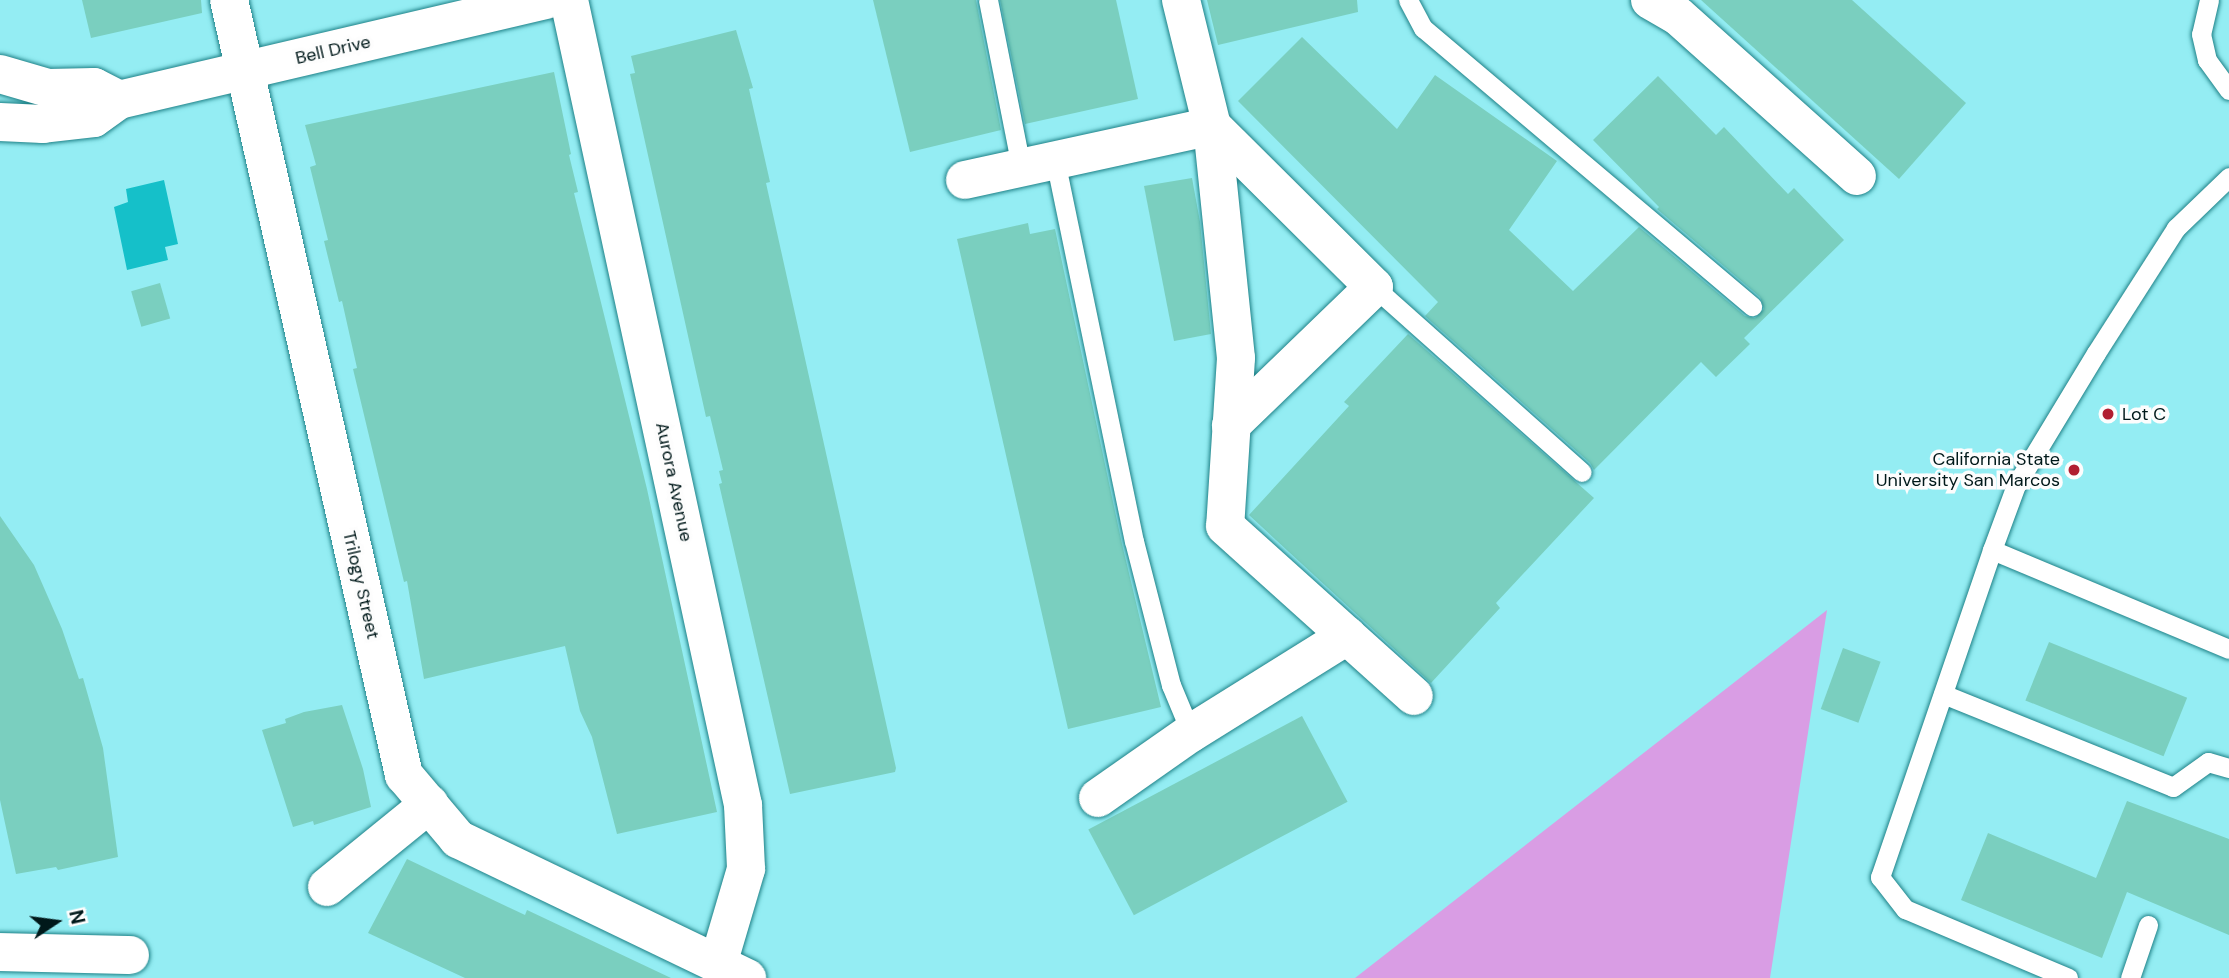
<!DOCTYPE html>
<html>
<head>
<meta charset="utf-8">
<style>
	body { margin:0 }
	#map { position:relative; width:2229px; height:978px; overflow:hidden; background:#94edf3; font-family:"DM Sans",sans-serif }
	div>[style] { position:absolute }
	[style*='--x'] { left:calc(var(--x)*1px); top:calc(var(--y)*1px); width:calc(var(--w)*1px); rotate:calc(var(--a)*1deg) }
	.green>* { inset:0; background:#d99de4 }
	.water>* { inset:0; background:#15c0c9 }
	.building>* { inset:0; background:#7acfbf; transform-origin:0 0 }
	.roads { filter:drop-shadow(0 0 2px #1e8187) drop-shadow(0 0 2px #1e8187) }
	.service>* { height:19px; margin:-9.5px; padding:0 9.5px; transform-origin:9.5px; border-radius:9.5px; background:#fff }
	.minor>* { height:38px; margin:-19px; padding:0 19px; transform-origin:19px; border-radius:19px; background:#fff }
	.dots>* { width:19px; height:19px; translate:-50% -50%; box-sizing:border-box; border:4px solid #fdfdfd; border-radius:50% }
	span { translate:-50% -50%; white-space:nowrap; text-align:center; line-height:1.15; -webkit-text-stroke:7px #fdfdfd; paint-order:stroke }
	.street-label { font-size:18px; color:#00191a }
	.poi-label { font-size:18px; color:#00191a }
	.left { translate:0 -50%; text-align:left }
	.right { translate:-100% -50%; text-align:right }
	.north { position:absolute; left:21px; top:887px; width:70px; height:70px; -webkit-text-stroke:5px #fdfdfd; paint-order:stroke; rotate:77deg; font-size:19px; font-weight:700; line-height:28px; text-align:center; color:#00191a }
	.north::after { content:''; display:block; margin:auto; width:24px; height:32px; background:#00191a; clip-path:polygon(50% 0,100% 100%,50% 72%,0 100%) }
</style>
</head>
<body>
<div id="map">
	<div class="green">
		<i style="clip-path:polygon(1827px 610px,1770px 978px,1355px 978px)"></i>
	</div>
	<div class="water">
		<i style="clip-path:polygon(164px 180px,178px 244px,165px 247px,168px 260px,127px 270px,114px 207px,128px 202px,126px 189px)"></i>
	</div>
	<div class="building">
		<i style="clip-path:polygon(82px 0,201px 0,202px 13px,91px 38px)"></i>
		<i style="clip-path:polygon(873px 0,976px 0,1001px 130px,910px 152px)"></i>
		<i style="clip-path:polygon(1000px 0,1116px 0,1138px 99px,1025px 124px)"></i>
		<i style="clip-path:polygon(1207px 0,1357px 0,1358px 12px,1218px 45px)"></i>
		<i style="clip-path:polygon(1701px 0,1852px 0,1966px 103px,1899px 179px)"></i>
		<i style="clip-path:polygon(736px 30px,753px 88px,749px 89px,770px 182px,766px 183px,896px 768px,895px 772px,790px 794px,719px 484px,722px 483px,719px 471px,723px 470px,710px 416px,706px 417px,630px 74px,635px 73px,631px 56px)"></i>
		<i style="clip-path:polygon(1302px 37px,1397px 129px,1435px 75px,1557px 161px,1509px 230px,1573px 291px,1639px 227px,1745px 316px,1755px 318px,1764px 309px,1760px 297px,1657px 209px,1659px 207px,1593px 140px,1658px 76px,1716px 135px,1724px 127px,1788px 194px,1794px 188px,1844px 240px,1744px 338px,1750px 344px,1716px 377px,1701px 362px,1594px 470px,1590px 463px,1425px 316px,1438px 302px,1238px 101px)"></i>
		<i style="clip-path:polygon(554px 72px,571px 154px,569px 155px,578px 192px,574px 193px,647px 489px,717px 812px,617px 834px,592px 737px,580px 711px,565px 646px,424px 679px,407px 581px,404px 582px,353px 369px,357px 368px,342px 301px,339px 302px,324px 241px,328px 240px,310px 167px,316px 165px,305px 125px)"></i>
		<i style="clip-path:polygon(1192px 178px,1200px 222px,1211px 334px,1174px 341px,1144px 186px)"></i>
		<i style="clip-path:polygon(1028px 223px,1030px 234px,1055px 229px,1122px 544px,1161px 707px,1068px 729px,957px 239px)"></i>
		<i style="left:160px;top:283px;width:37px;height:30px;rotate:74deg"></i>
		<i style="clip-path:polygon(1408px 334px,1594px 498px,1496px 603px,1500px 608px,1431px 683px,1249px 515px,1349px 406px,1344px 402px)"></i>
		<i style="clip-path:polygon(0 516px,34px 565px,62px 629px,79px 679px,83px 678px,103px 748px,118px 857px,58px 870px,56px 867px,16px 874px,0 800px)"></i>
		<i style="left:2049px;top:642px;width:149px;height:63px;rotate:22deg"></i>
		<i style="left:1843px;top:648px;width:40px;height:65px;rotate:20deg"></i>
		<i style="clip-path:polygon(342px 705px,363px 769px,371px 807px,314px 825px,313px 821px,293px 827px,262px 730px,286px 723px,285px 719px,304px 712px)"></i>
		<i style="left:1302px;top:716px;width:97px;height:242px;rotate:62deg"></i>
		<i style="clip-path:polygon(2127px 801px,2229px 839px,2229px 935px,2127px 892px,2102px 958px,1961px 900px,1988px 833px,2096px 878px)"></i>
		<i style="clip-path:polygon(407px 859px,525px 915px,527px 910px,671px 978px,465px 978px,368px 933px)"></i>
	</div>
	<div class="roads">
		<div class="service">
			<i style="--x:988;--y:0;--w:170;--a:78.8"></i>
			<i style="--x:1408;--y:0;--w:32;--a:62"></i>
			<i style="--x:1423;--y:28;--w:431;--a:40.2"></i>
			<i style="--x:2209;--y:0;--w:35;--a:103"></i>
			<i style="--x:2201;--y:34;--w:27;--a:77"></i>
			<i style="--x:2207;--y:60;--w:37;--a:54"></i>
			<i style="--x:1055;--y:160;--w:389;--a:78.3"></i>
			<i style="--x:1134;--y:541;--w:149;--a:75.6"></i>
			<i style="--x:1171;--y:685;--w:52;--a:67.4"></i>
			<i style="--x:2229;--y:177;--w:74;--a:136.1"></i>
			<i style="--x:2176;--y:228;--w:148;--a:122.6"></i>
			<i style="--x:2096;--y:353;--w:154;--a:121.2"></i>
			<i style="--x:2016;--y:485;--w:69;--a:110.3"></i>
			<i style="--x:1992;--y:550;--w:257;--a:22.7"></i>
			<i style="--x:1374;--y:287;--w:278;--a:41.7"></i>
			<i style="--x:1992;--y:550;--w:346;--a:108.9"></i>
			<i style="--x:1880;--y:877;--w:41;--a:52"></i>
			<i style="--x:1905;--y:909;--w:177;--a:22.9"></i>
			<i style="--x:1943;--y:694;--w:248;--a:22"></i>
			<i style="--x:2173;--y:787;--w:43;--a:-35.5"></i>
			<i style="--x:2208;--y:762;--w:22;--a:16"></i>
			<i style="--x:2130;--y:978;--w:56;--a:-71.2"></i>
		</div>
		<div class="minor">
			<i style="--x:229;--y:0;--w:795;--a:77.28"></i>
			<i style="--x:404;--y:775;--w:84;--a:49.8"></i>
			<i style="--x:458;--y:839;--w:321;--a:25.7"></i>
			<i style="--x:569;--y:0;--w:824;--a:77.8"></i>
			<i style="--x:743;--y:805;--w:64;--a:87.3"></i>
			<i style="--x:746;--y:869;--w:99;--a:106.4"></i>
			<i style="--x:1181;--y:0;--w:130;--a:76.2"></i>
			<i style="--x:1212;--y:126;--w:233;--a:84.1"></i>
			<i style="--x:1236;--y:358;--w:168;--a:93.7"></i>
			<i style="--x:1225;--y:526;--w:254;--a:42"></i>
			<i style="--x:1650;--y:0;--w:32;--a:30"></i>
			<i style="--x:1678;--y:16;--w:240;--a:41.8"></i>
			<i style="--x:0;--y:74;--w:50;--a:16.3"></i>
			<i style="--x:48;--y:88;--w:46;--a:-1.2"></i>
			<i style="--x:94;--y:87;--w:28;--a:27"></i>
			<i style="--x:0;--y:122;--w:43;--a:2.7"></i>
			<i style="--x:43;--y:124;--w:51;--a:-6.7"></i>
			<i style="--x:94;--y:118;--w:31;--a:-36"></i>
			<i style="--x:119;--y:100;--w:439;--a:-13.2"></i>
			<i style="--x:965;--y:180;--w:253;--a:-12.3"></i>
			<i style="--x:1212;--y:126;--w:228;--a:44.8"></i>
			<i style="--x:1374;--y:287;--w:199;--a:136"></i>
			<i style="--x:1098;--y:798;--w:113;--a:-35"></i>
			<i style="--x:1191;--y:733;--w:184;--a:-31.9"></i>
			<i style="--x:327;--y:887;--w:132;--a:-39.1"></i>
			<i style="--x:0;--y:952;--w:130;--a:1.3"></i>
		</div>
	</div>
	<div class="dots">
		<i style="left:2108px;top:414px;background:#b11e31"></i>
		<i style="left:2074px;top:470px;background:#b11e31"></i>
	</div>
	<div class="street-label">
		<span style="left:333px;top:50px;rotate:-13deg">Bell Drive</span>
		<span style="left:674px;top:482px;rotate:78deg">Aurora Avenue</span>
		<span style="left:361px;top:585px;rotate:77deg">Trilogy Street</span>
	</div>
	<div class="poi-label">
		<span class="left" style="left:2122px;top:414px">Lot C</span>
		<span class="right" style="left:2060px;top:470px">California State<br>University San Marcos</span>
	</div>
	<div class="north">N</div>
</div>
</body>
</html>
